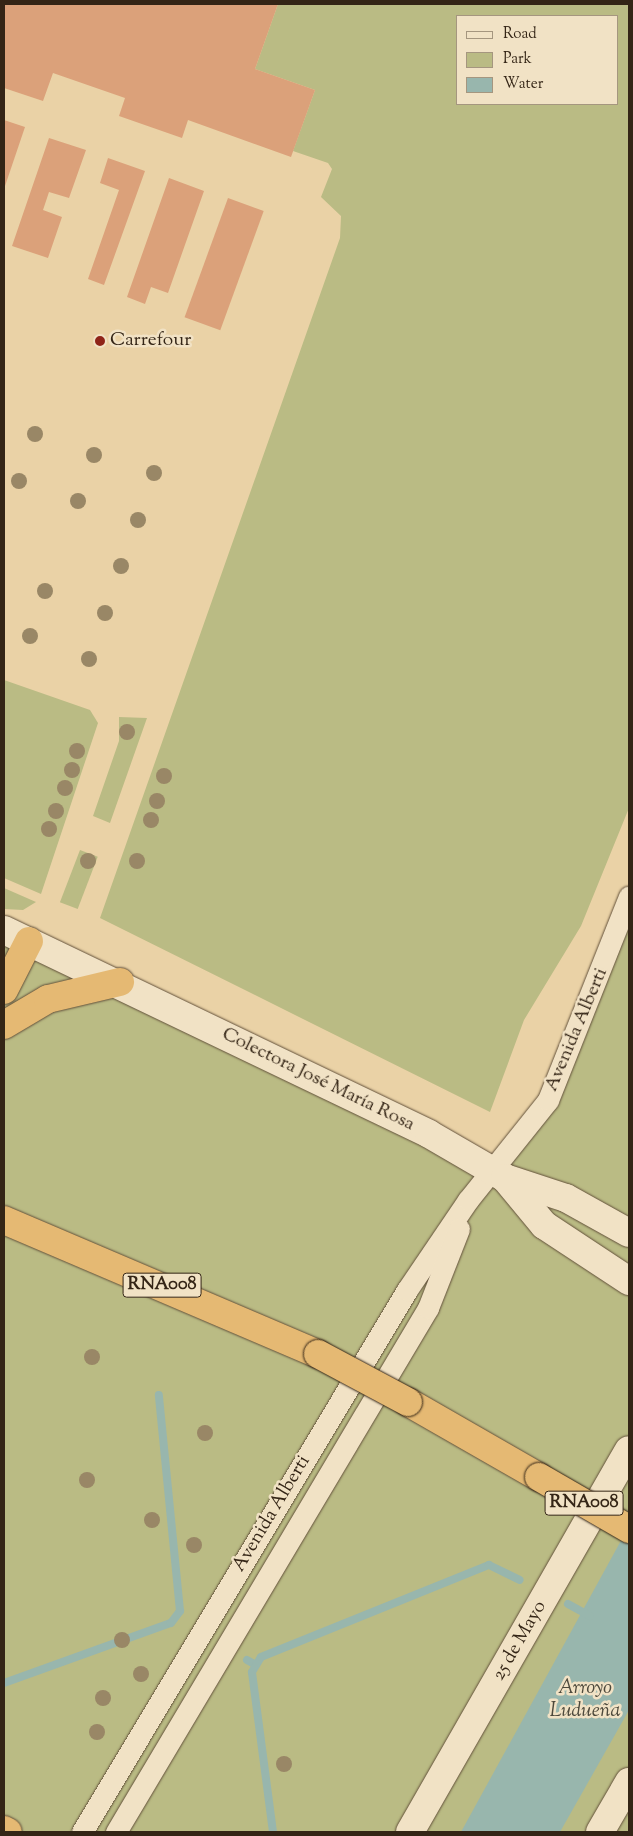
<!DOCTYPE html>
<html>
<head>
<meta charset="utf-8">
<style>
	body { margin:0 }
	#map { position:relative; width:633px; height:1836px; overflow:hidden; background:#ead2a6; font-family:"Sorts Mill Goudy",serif }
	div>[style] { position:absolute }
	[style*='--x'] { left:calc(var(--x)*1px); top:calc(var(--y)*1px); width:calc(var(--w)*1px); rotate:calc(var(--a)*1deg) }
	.green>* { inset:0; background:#babb84; transform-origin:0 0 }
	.water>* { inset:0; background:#98b6ad }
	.stream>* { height:8px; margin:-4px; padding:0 4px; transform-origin:4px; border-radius:4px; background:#98b6ad }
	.building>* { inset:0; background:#dba17a; transform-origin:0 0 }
	.roads { filter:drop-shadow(0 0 1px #62503a) drop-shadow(0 0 1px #62503a) }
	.minor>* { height:21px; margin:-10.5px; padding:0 10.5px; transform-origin:10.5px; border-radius:10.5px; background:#f1e2c5 }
	.secondary>* { height:28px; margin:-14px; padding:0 14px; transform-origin:14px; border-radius:14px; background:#f1e2c5 }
	.motorway>* { height:28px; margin:-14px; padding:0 14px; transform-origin:14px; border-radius:14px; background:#e5b973 }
	.bridges { filter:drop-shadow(0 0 1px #342516) drop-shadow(0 0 1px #342516) }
	.motorway-bridge>* { height:28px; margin:-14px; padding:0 14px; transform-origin:14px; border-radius:14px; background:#e5b973 }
	.trees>* { width:16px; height:16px; margin:-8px; border-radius:50%; background:#998766 }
	.dots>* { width:14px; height:14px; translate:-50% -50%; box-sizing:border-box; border:2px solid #f1e2c5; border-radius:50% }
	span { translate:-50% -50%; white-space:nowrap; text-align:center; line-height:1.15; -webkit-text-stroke:5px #f1e2c5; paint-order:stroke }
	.shield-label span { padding:1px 4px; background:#f1e2c5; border:1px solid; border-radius:4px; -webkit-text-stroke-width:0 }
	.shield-label { font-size:18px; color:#342516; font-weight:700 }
	.poi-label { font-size:19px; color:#342516 }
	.left { translate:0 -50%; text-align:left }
	.street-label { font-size:19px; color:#342516 }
	.water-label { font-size:20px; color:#4d493c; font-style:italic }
	.frame { position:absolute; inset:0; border:5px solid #342516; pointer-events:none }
	.legend { position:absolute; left:456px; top:15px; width:162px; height:90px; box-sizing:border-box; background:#f1e2c5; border:1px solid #a5967f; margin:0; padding:6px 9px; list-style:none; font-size:15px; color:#342516 }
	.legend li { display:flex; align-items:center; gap:10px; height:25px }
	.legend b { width:25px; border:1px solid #a5967f }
</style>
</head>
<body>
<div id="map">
	<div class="green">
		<i style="clip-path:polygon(evenodd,278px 4px,629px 4px,629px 808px,581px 926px,524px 1020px,490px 1112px,100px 918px,340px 238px,341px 216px,321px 197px,332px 169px,328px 163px,293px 151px,315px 90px,255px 69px,278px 4px,457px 16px,617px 16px,617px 104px,457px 104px,457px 16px)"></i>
		<i style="clip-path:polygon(4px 680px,90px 710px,98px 723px,41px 894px,4px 878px)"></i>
		<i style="clip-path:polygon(119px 717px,147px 718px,110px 823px,93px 816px,119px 741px)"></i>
		<i style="left:80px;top:850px;width:19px;height:56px;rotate:21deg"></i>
		<i style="clip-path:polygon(4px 888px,36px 902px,23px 910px,4px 909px)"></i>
		<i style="clip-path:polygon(629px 896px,629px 1832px,4px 1832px,4px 930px,491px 1169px,548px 1100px)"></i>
	</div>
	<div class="water">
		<i style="clip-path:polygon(629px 1526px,629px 1710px,560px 1832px,461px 1832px)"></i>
	</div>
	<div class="stream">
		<i style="--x:568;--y:1604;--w:25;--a:29"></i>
		<i style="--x:247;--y:1660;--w:10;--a:29"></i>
		<i style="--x:4;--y:1683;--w:177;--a:-19.8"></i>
		<i style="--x:171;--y:1623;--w:15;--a:-53"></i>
		<i style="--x:180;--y:1611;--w:217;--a:-95.6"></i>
		<i style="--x:273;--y:1832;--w:161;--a:-97.5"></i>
		<i style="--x:252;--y:1672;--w:17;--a:-59"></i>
		<i style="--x:261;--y:1657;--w:246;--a:-22"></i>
		<i style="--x:489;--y:1565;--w:34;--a:26"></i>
	</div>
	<div class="building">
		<i style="clip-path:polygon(4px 4px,278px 4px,255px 69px,315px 90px,291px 157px,188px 120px,182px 138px,119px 116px,125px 98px,53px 73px,43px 101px,4px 88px)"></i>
		<i style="clip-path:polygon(4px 120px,25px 127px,4px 189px)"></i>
		<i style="clip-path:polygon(49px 138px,86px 150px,69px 198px,49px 192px,43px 210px,62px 217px,48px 258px,12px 246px)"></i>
		<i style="clip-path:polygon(108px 158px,145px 171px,104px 285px,88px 279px,119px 190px,100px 183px)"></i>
		<i style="clip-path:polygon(169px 178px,204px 191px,168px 293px,151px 287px,145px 304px,127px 297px)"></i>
		<i style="left:228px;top:198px;width:38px;height:127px;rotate:20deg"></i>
	</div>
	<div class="roads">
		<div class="minor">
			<i style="--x:82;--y:1832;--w:632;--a:-59.05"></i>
			<i style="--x:407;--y:1290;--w:109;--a:-55.9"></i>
			<i style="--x:468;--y:1200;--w:128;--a:-51.3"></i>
			<i style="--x:548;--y:1100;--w:219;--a:-68.3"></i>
			<i style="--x:116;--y:1832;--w:610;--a:-59.23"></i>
			<i style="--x:428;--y:1308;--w:85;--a:-68.6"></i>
		</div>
		<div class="secondary">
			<i style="--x:4;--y:930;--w:471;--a:25.6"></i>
			<i style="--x:429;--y:1134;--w:88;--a:30.1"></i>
			<i style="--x:505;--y:1178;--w:64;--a:18.2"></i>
			<i style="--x:566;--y:1198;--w:72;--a:29.1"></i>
			<i style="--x:505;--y:1178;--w:61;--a:50.3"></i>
			<i style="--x:544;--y:1225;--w:102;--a:33.4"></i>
			<i style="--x:410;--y:1832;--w:440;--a:-60.2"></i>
			<i style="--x:600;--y:1832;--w:58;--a:-59.9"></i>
		</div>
		<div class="motorway">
			<i style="--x:4;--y:990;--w:55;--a:-63"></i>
			<i style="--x:4;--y:1025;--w:51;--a:-30.6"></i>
			<i style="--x:48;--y:999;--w:74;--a:-13.3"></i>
			<i style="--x:4;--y:1220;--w:341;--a:23.1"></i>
			<i style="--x:408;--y:1402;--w:151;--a:29.8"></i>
			<i style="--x:4;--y:1830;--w:4;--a:27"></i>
		</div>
	</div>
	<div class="bridges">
		<div class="motorway-bridge">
			<i style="--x:318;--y:1354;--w:102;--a:28.1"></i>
			<i style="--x:539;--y:1477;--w:104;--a:30"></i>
		</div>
	</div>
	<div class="trees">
		<i style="left:35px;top:434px"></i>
		<i style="left:94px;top:455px"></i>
		<i style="left:154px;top:473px"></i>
		<i style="left:19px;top:481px"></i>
		<i style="left:78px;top:501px"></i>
		<i style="left:138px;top:520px"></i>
		<i style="left:121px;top:566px"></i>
		<i style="left:45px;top:591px"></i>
		<i style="left:105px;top:613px"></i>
		<i style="left:30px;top:636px"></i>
		<i style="left:89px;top:659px"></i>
		<i style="left:127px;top:732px"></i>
		<i style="left:77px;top:751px"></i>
		<i style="left:72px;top:770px"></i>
		<i style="left:164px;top:776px"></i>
		<i style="left:65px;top:788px"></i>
		<i style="left:157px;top:801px"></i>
		<i style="left:56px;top:811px"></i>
		<i style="left:151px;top:820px"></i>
		<i style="left:49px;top:829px"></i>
		<i style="left:88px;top:861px"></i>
		<i style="left:137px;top:861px"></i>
		<i style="left:92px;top:1357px"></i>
		<i style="left:205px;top:1433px"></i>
		<i style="left:87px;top:1480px"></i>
		<i style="left:152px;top:1520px"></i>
		<i style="left:194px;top:1545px"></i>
		<i style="left:122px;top:1640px"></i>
		<i style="left:141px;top:1674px"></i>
		<i style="left:103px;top:1698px"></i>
		<i style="left:97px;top:1732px"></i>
		<i style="left:284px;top:1764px"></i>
	</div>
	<div class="dots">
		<i style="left:100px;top:341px;background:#8f2418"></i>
	</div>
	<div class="shield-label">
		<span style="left:162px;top:1285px">RNA008</span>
		<span style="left:584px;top:1503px">RNA008</span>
	</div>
	<div class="poi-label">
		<span class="left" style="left:110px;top:341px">Carrefour</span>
	</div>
	<div class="street-label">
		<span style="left:577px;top:1030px;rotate:-67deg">Avenida Alberti</span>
		<span style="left:318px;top:1080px;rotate:26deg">Colectora José María Rosa</span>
		<span style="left:272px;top:1514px;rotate:-59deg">Avenida Alberti</span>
		<span style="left:520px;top:1641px;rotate:-60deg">25 de Mayo</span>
	</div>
	<div class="water-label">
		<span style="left:585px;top:1700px">Arroyo<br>Ludueña</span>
	</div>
	<div class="frame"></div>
	<ul class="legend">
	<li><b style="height:6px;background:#f1e2c5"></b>Road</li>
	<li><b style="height:14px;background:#babb84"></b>Park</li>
	<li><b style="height:14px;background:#98b6ad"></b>Water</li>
	</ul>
</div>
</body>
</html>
